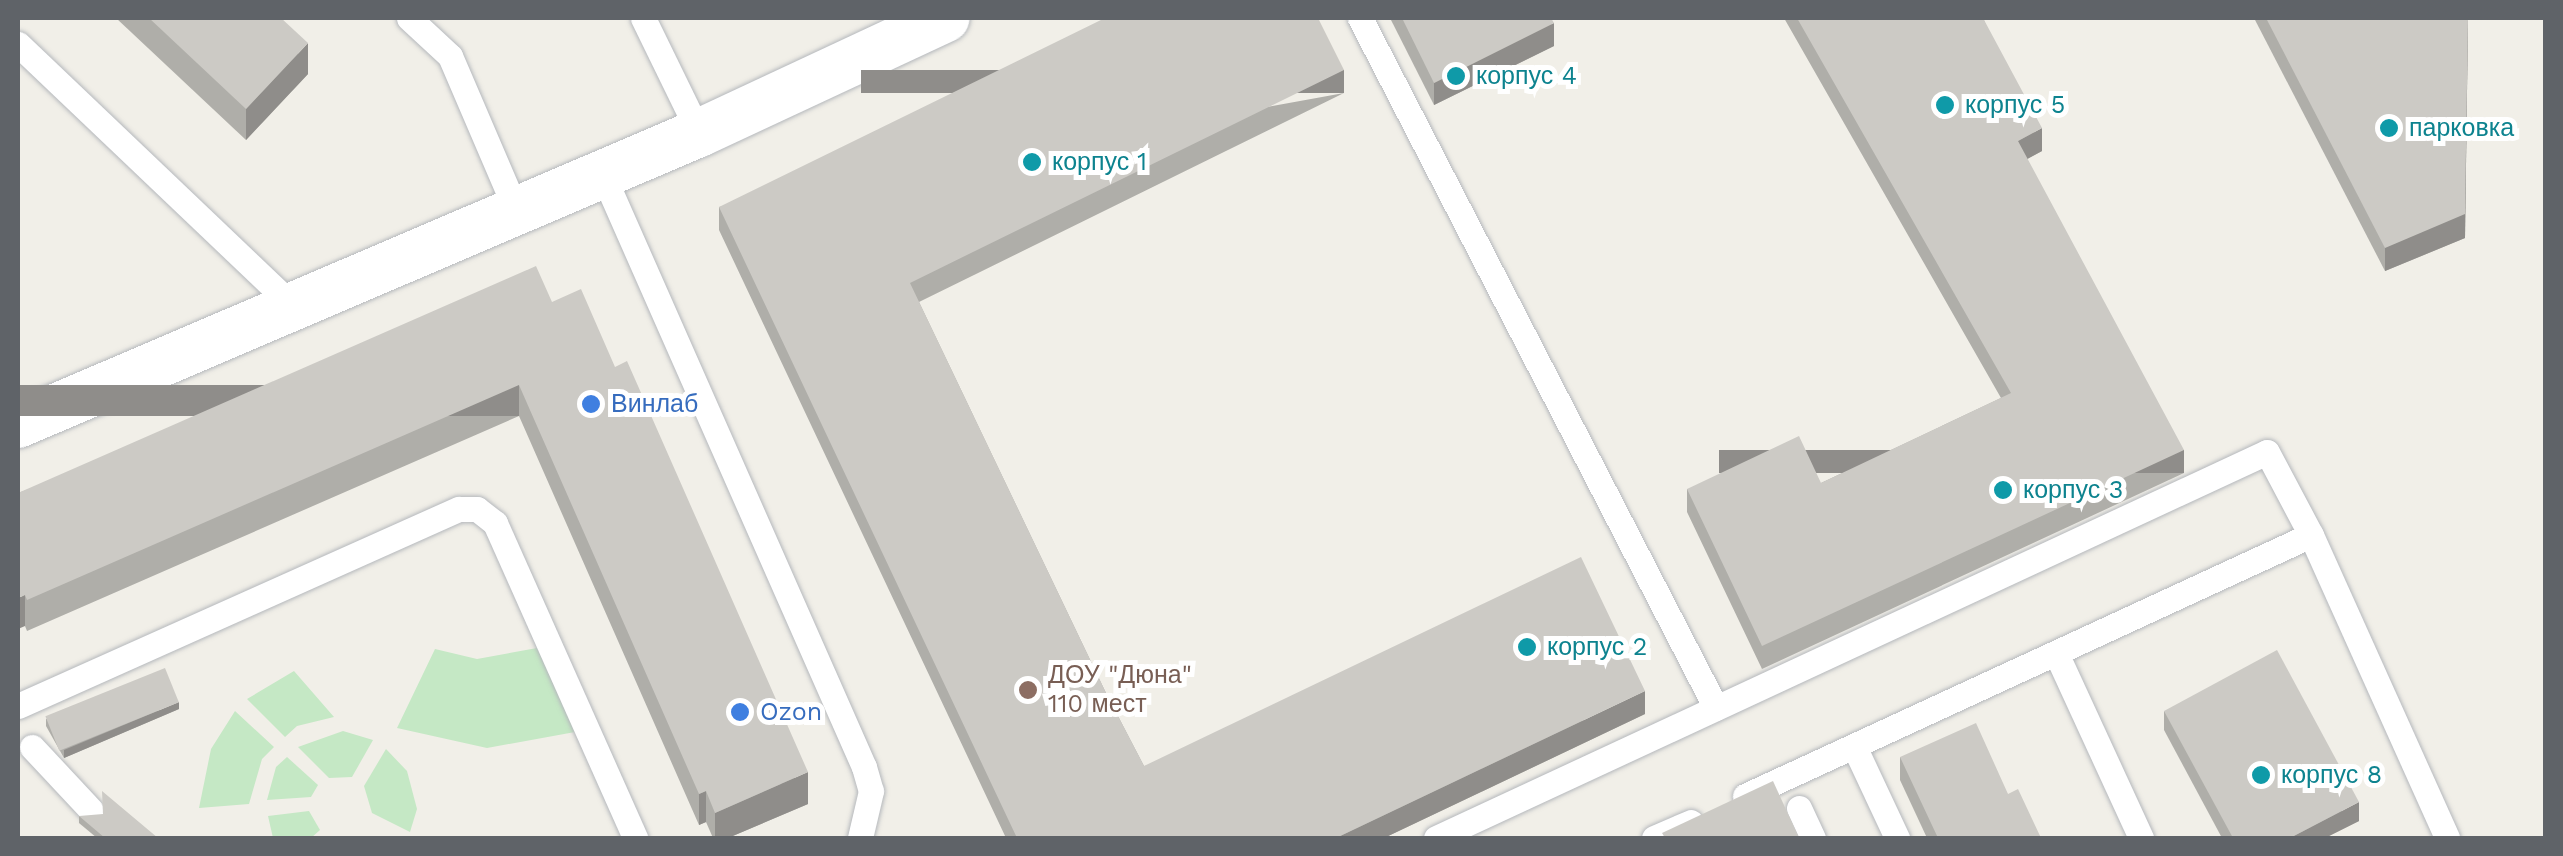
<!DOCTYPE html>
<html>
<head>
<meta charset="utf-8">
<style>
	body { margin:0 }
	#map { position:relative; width:2563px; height:856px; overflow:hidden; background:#f1efe8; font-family:"Work Sans",sans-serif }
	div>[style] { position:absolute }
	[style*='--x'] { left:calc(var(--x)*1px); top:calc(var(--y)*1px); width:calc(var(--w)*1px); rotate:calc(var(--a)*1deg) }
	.green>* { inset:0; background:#c5e8c5 }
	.roads { filter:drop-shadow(0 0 2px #b5b8bc) drop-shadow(0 0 2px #b5b8bc) }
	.service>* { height:25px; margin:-12.5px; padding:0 12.5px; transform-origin:12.5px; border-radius:12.5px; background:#fff }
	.minor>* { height:48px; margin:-24px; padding:0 24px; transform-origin:24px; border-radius:24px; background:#fff }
	.wall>* { inset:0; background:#afaea9 }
	.shaded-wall>* { inset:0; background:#8f8d8a; transform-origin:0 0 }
	.building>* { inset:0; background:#cccac5; transform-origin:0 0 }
	.dots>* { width:28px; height:28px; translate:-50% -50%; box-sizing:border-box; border:5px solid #fff; border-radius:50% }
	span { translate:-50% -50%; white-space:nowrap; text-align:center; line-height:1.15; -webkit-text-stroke:10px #fff; paint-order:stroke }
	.culture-label { font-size:25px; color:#0d838f }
	.left { translate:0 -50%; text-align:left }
	.shop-label { font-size:25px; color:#366cbe }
	.education-label { font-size:25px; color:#785e54 }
	.frame { position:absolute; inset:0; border:20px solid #5f6368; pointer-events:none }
</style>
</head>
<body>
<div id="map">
	<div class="green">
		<i style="clip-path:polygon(537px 648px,575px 732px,487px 748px,397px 728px,435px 649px,477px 659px)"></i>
		<i style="clip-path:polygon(294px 671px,334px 717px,297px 726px,285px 737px,247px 699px)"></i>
		<i style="clip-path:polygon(235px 711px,274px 747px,262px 759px,249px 804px,199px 808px,211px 749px)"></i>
		<i style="clip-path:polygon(343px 731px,373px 740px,352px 777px,329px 778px,298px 747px)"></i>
		<i style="clip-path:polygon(386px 749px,407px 771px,417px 809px,410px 832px,372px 813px,364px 786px)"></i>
		<i style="clip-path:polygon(287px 757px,318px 785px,311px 797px,267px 800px,276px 767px)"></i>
		<i style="clip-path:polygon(309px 811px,320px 830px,311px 838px,273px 838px,268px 816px)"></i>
	</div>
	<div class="roads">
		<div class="service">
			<i style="--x:409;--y:18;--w:56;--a:42.8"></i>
			<i style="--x:450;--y:56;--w:170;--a:66.8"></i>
			<i style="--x:643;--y:18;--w:128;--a:64"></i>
			<i style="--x:1360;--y:18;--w:776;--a:62.71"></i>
			<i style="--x:18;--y:44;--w:384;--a:43.6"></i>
			<i style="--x:603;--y:175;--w:647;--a:66.21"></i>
			<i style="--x:864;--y:767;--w:25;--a:74"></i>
			<i style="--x:871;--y:791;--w:48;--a:103.2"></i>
			<i style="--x:2056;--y:653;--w:204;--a:65.3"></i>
			<i style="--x:18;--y:706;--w:483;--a:-24.1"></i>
			<i style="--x:459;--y:509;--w:18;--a:0"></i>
			<i style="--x:477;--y:509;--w:23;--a:38"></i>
			<i style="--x:495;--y:523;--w:345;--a:66"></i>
			<i style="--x:1854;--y:746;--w:102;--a:64.9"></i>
			<i style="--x:32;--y:747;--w:86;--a:46.9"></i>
			<i style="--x:1745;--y:796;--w:623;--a:-24.76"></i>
			<i style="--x:2311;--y:535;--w:332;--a:65.8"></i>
			<i style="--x:1799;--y:808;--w:33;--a:65"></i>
			<i style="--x:1436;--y:838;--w:916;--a:-24.91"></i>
			<i style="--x:2267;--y:452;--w:94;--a:62.1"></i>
			<i style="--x:1654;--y:838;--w:40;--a:-23.4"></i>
		</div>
		<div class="minor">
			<i style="--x:18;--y:424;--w:741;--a:-23.14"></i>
			<i style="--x:699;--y:133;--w:272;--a:-25"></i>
		</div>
	</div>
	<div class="wall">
		<i style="clip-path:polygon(116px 18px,281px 18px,308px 74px,246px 140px)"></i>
		<i style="clip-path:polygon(1390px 18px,1551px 18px,1554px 46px,1434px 105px)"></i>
		<i style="clip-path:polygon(1784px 18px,1983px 18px,2042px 151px,2027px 159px,2184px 473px,1762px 669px,1687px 512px,1687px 489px,1821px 483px,2001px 398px)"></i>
		<i style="clip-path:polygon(2254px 18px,2468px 18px,2465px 238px,2385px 271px)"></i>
		<i style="clip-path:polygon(1344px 93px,919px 302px,1106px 693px,1144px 766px,1645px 714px,1384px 838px,1006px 838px,719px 230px,719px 207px)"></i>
		<i style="clip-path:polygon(552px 302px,808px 804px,728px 838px,713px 838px,706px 822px,699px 825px,519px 416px,27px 631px,25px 626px,18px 493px)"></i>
		<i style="clip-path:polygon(179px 709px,64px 758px,46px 726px,46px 719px)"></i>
		<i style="clip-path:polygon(2164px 711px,2359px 821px,2325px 838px,2222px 838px,2164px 730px)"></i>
		<i style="clip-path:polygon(1900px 757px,2008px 794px,2041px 838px,1927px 838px,1900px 780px)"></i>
		<i style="clip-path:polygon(79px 816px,158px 838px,97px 838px,79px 823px)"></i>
	</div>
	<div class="shaded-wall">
		<i style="clip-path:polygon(2468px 18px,2465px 238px,2385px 271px,2385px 248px)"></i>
		<i style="clip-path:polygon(1554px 23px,1554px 46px,1434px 105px,1434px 83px)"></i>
		<i style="clip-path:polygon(308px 43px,308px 74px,246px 140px,246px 109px)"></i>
		<i style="left:1344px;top:70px;width:23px;height:483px;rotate:90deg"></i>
		<i style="clip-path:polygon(2042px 128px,2042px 151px,2018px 164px,2018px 141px)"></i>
		<i style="left:519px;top:385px;width:31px;height:537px;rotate:90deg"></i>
		<i style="left:2184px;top:450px;width:23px;height:465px;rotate:90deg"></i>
		<i style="clip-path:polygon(25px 595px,25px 626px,18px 629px,18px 598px)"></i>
		<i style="clip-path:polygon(1645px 691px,1645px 714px,1384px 838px,1336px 838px)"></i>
		<i style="clip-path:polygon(179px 702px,179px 709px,64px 758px,64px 750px)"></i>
		<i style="clip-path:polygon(808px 772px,808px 804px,728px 838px,715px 838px,715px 813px)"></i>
		<i style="clip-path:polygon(706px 791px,706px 822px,699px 825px,699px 794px)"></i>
		<i style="clip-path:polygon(2359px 802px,2359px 821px,2325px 838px,2290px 838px)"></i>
	</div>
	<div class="building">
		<i style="clip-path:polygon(149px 18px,281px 18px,308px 43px,246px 109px)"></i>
		<i style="clip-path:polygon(1105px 18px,1318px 18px,1344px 70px,910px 283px,1106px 693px,1144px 766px,1581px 557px,1645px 691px,1336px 838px,1017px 838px,719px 207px)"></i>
		<i style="clip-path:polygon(1402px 18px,1551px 18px,1554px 23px,1434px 83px)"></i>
		<i style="clip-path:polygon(1797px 18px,1983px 18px,2042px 128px,2018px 141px,2184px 450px,1762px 646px,1687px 489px,1799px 436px,1821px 483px,2011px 393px)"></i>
		<i style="clip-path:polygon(2266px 18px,2468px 18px,2465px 214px,2385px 248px)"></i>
		<i style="clip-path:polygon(536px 266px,552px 302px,581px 289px,615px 367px,627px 361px,808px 772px,715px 813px,706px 791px,699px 794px,519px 385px,27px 600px,25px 595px,18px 598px,18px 493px)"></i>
		<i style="clip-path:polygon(2277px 650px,2359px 802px,2290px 838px,2233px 838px,2164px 711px)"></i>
		<i style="left:165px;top:668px;width:37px;height:129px;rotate:68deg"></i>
		<i style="clip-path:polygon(1976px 723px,2008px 794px,2018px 789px,2041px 838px,1938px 838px,1900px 757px)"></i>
		<i style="clip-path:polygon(1773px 781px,1799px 838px,1665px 838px,1662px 833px)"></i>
		<i style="clip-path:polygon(102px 791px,158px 838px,105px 838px,79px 816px,103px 814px)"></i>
	</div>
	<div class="dots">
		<i style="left:1456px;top:76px;background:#0f9aa8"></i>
		<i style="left:1945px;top:105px;background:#0f9aa8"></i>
		<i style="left:2389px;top:128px;background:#0f9aa8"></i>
		<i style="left:1032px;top:162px;background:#0f9aa8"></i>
		<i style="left:591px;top:404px;background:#3f7fe0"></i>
		<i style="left:2003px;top:490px;background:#0f9aa8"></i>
		<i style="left:1527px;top:647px;background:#0f9aa8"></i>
		<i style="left:1028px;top:690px;background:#8d6e63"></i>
		<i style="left:740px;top:712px;background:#3f7fe0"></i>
		<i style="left:2261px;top:775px;background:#0f9aa8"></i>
	</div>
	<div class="culture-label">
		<span class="left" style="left:1476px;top:76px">корпус 4</span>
		<span class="left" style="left:1965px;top:105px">корпус 5</span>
		<span class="left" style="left:2409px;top:128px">парковка</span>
		<span class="left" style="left:1052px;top:162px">корпус 1</span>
		<span class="left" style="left:2023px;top:490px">корпус 3</span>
		<span class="left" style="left:1547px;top:647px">корпус 2</span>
		<span class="left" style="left:2281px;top:775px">корпус 8</span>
	</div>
	<div class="shop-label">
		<span class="left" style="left:611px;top:404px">Винлаб</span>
		<span class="left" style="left:760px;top:712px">Ozon</span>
	</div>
	<div class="education-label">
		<span class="left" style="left:1048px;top:690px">ДОУ "Дюна"<br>110 мест</span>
	</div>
	<div class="frame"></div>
</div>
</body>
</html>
